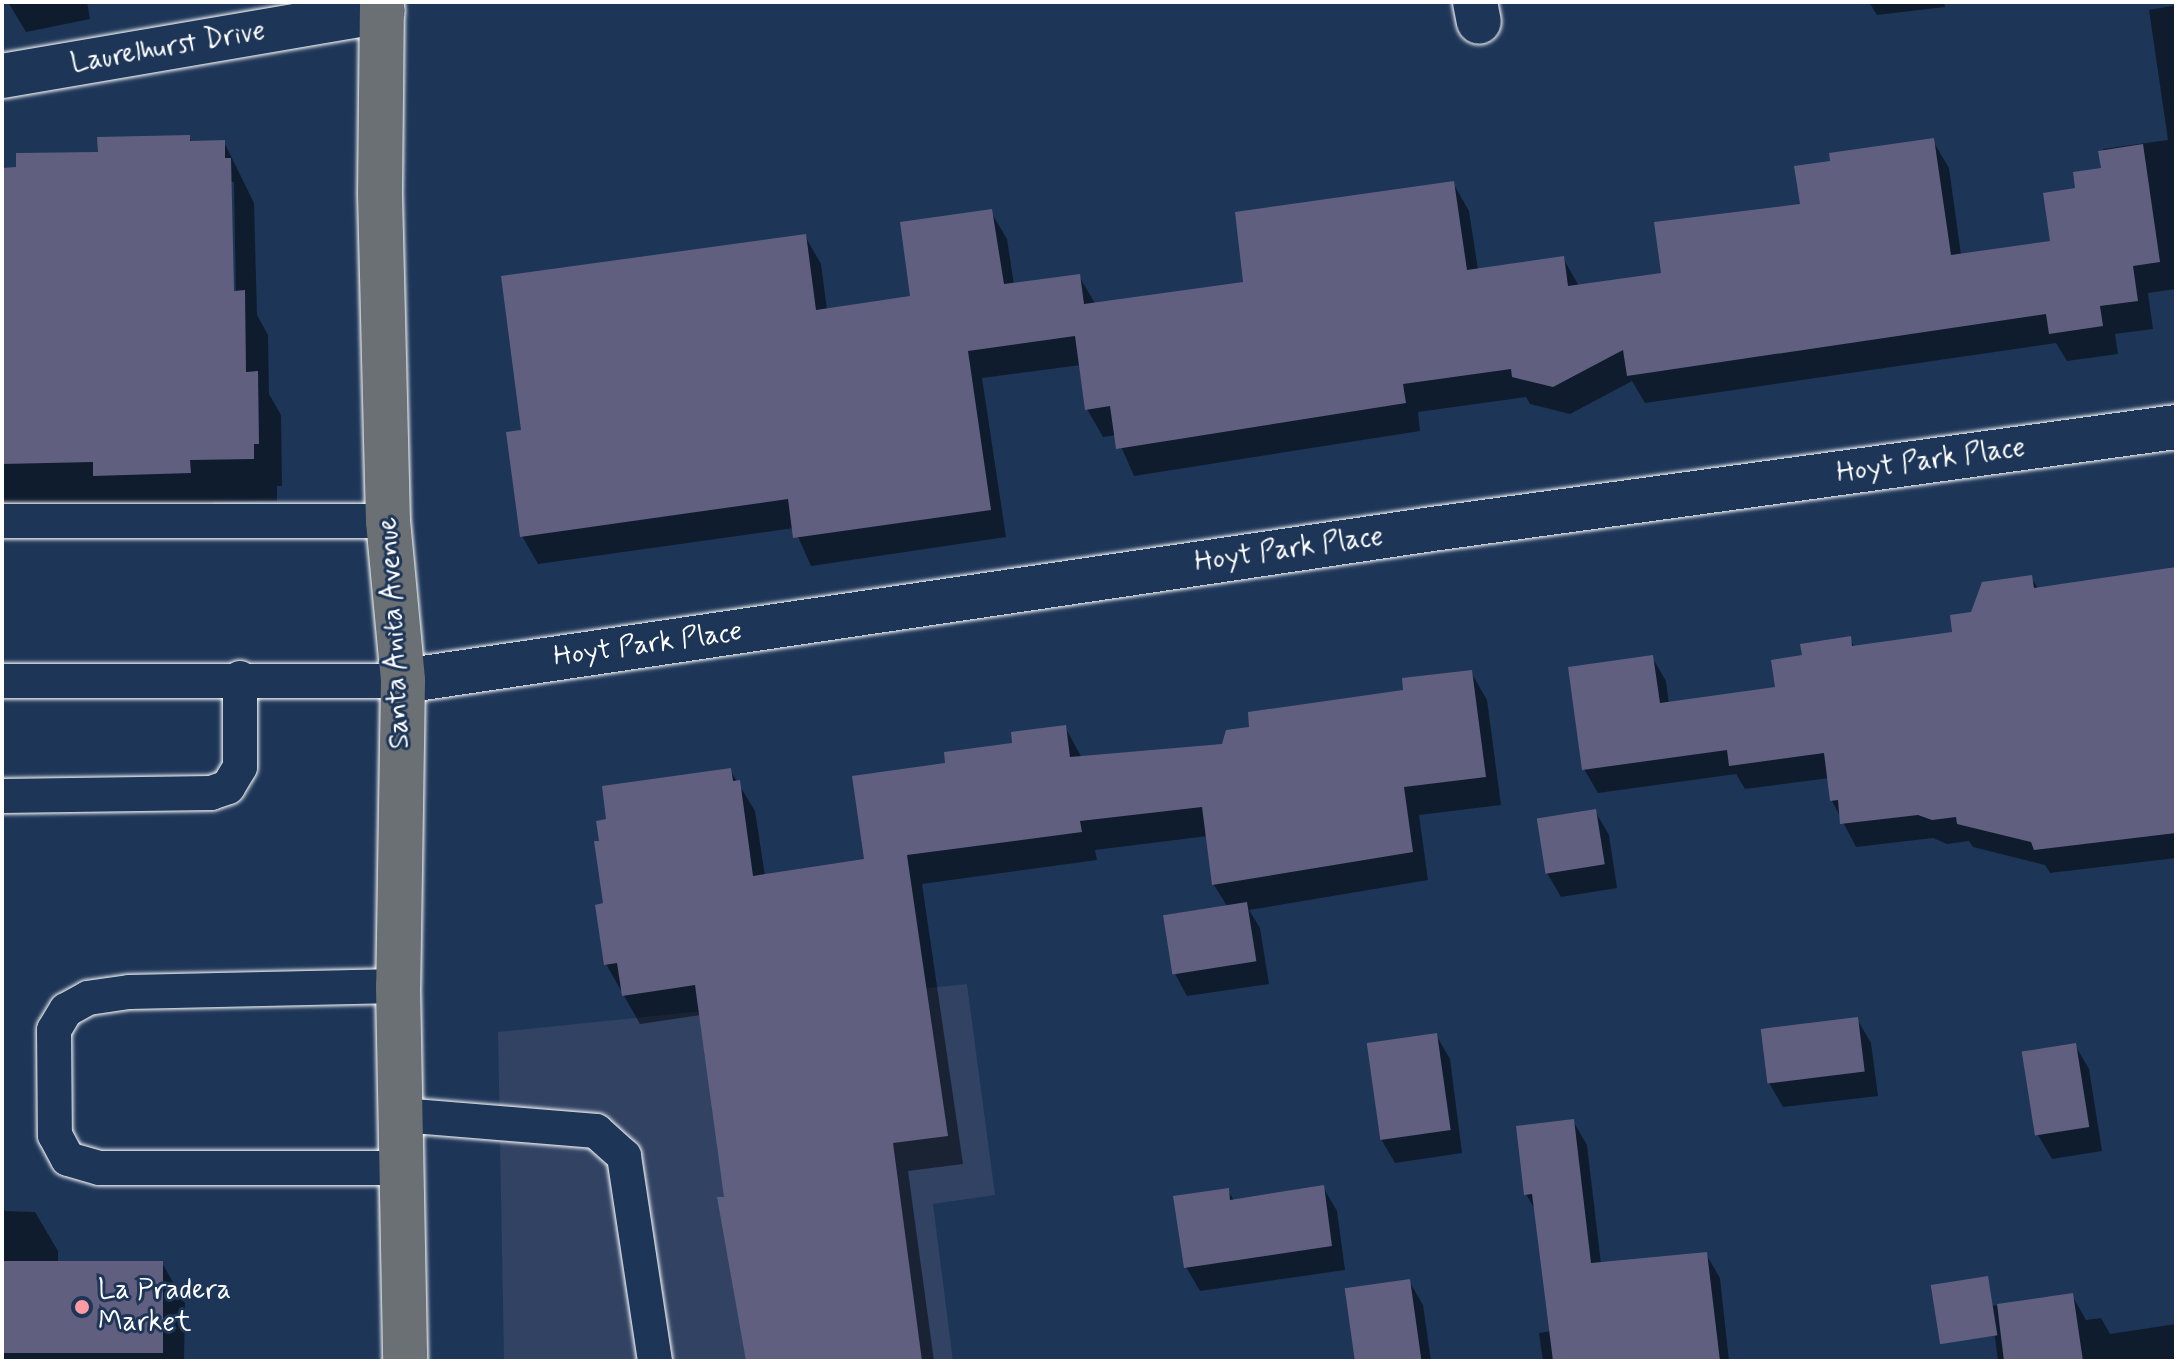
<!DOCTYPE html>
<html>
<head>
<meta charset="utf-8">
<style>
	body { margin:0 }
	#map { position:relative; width:2178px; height:1363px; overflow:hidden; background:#1d3557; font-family:Mynerve,sans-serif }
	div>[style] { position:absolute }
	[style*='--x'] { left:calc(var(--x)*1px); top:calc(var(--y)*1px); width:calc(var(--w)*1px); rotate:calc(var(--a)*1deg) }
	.built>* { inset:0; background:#314263 }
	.shadow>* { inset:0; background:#0007 }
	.building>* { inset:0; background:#615f80; transform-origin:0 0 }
	.roads { filter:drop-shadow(0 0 2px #fff) drop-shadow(0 0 2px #fff) }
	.lane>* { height:34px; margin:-17px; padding:0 17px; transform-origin:17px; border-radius:17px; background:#1d3557 }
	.street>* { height:44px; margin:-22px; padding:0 22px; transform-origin:22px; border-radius:22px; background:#1d3557 }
	.primary>* { height:44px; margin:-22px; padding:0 22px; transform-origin:22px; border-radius:22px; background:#6a7074 }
	.dots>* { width:22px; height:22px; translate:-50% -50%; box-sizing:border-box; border:4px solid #1d3557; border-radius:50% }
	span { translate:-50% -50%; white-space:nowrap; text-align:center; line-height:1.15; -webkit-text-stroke:6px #1d3557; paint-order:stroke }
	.street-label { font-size:28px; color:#fff }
	.poi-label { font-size:28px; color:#fff }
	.left { translate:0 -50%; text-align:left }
	.frame { position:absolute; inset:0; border:4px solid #fff; pointer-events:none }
</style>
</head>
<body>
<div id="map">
	<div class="built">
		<i style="clip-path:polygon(967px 984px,995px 1195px,933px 1204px,953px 1361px,504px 1361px,498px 1032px)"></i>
	</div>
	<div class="shadow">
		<i style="clip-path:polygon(8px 2px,87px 2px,90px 19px,26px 32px)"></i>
		<i style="clip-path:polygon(1869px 2px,1944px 2px,1945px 7px,1877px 15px)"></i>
		<i style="clip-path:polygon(2176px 5px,2176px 289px,2148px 293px,2153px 329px,2115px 334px,2118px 354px,2067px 361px,2056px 343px,1645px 403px,1632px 381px,1570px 414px,1530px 404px,1526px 397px,1418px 412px,1420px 431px,1134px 476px,1116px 435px,1103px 437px,1087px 409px,1081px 365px,982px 378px,1006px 537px,811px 566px,794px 528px,538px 564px,522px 536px,524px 431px,805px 236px,821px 264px,827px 310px,912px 298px,991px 212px,1007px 239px,1014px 285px,1079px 276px,1096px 305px,1246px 284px,1453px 183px,1469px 211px,1478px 270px,1563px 258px,1579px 286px,1663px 274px,1933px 141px,1949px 168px,1961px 255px,2052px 243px,2077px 190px,2103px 170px,2103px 149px,2168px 140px,2149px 10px)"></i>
		<i style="clip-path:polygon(evenodd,189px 137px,192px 143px,224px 142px,254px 203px,257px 315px,268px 335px,269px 394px,281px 415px,282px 486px,277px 486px,277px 501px,213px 502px,214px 515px,119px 517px,111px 504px,2px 507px,2px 170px,189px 137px,230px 182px,234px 182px,236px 301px,232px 301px,230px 182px)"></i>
		<i style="clip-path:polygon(2176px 569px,2176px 858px,2050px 873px,2045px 865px,1973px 847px,1969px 841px,1947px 844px,1933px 838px,1856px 847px,1832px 801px,1829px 778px,1745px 789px,1736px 774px,1598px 793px,1584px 769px,1652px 657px,1666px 681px,1669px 704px,1777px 689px,1804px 657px,1850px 639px,1855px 648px,1955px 634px,1973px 614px,2031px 577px,2039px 590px)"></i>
		<i style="clip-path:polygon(1471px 672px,1487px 700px,1501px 805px,1419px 815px,1428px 880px,1249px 910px,1260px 928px,1269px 984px,1187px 996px,1174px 972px,1166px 915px,1227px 906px,1214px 885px,1208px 836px,1095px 850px,1097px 860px,922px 884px,963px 1164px,908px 1171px,934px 1361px,748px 1361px,720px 1199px,726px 1198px,701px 1015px,640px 1024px,606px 964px,605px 905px,730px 770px,755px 811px,765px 876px,866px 861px,947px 764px,1065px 727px,1082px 758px,1224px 746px)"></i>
		<i style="clip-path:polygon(1595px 811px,1609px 835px,1617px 888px,1561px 897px,1547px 873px)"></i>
		<i style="clip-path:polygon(1857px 1019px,1871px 1043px,1878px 1096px,1783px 1107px,1769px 1083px)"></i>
		<i style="clip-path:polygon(1436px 1035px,1450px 1059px,1462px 1153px,1395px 1163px,1381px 1139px)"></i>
		<i style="clip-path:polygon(2075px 1045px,2089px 1069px,2102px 1151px,2052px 1159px,2038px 1135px)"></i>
		<i style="clip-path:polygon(1573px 1121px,1587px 1145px,1601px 1264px,1706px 1254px,1720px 1278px,1729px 1361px,1543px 1361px,1539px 1333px,1552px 1331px,1537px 1213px,1526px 1194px)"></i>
		<i style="clip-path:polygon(1323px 1187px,1337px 1211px,1345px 1270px,1200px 1291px,1186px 1267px,1228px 1190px,1234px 1201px)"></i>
		<i style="clip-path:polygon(2px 1206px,5px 1211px,35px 1212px,58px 1251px,58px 1263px,162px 1263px,185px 1303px,184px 1361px,2px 1361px)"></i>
		<i style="clip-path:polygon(1409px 1281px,1423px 1305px,1431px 1361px,1357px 1361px)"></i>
		<i style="clip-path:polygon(2072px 1295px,2086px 1320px,2101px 1318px,2110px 1334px,2176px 1324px,2176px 1361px,1998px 1361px,1991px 1306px)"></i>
	</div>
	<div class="building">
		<i style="clip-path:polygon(190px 135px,190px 141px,225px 140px,225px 158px,231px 158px,234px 291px,245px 290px,246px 372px,258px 371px,259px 444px,254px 444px,254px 459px,190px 460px,191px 473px,93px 476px,93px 462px,2px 464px,2px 168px,16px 167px,16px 153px,98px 152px,97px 137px)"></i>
		<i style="clip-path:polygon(1934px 138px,1951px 255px,2050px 241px,2043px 193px,2075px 188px,2073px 172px,2101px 168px,2098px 151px,2143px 144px,2160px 262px,2133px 266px,2138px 301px,2100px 306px,2103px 326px,2049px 334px,2046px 314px,1627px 376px,1623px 350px,1553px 387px,1512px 377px,1511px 369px,1403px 384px,1406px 403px,1116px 449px,1110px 406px,1085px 410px,1075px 336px,968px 351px,991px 510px,793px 538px,788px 499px,520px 537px,506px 432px,521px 430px,501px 276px,806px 234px,816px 310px,910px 296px,900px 222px,992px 209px,1004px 284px,1080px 274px,1084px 304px,1243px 282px,1235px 212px,1454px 181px,1467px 270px,1564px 256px,1568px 286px,1661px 273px,1654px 222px,1800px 204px,1794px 166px,1830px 161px,1829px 153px)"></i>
		<i style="clip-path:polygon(2176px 567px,2176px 833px,2034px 850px,2031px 842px,1957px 824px,1956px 817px,1932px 820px,1918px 815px,1840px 824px,1838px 800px,1830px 801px,1824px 753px,1729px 766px,1727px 750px,1582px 770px,1568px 667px,1653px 655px,1660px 703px,1775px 687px,1771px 660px,1802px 655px,1800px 644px,1851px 636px,1852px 646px,1952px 632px,1950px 615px,1971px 612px,1982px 582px,2032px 575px,2034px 588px)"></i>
		<i style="clip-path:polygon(1472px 670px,1486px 777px,1404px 787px,1413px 852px,1212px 885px,1202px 807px,1080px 821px,1082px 832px,907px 855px,948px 1136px,893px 1143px,922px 1361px,746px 1361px,717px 1197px,724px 1197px,695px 985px,622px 996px,617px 963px,604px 965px,595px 905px,603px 903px,594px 841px,599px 841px,596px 821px,606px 819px,602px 786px,731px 768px,733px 781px,740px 780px,753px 876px,864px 859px,852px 776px,945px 763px,944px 752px,1012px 743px,1011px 732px,1066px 725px,1070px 757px,1222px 744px,1226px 730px,1249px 727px,1248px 712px,1403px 690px,1402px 678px)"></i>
		<i style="left:1596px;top:809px;width:56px;height:60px;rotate:81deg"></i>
		<i style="left:1247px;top:902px;width:60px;height:85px;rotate:81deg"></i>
		<i style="left:1858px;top:1017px;width:55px;height:98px;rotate:83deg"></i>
		<i style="left:1437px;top:1033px;width:98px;height:71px;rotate:82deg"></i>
		<i style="left:2076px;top:1043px;width:85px;height:55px;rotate:81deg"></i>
		<i style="clip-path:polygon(1574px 1119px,1591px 1263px,1707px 1252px,1720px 1361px,1553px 1361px,1532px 1194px,1524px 1195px,1516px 1126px)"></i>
		<i style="clip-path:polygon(1324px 1185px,1332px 1246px,1184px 1268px,1173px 1196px,1229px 1188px,1230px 1200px)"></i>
		<i style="left:2px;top:1261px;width:161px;height:92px"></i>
		<i style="left:1988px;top:1276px;width:60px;height:58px;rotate:81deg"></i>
		<i style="left:1410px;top:1279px;width:83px;height:66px;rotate:82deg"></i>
		<i style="clip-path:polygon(2073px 1293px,2083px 1361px,2004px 1361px,1997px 1304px)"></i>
	</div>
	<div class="roads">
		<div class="lane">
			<i style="--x:2;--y:521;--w:386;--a:0"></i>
			<i style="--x:2;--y:681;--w:401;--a:0"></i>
			<i style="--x:2;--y:796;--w:209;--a:-0.8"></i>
			<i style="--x:211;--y:793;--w:18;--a:-19"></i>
			<i style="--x:228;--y:787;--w:23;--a:-59"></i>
			<i style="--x:240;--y:767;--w:89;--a:-90"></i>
			<i style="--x:398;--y:986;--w:269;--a:178.7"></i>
			<i style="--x:129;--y:992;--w:41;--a:171.7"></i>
			<i style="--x:88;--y:998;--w:25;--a:151"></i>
			<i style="--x:66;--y:1010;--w:23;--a:121"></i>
			<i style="--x:54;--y:1030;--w:105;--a:89.5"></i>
			<i style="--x:55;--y:1135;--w:27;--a:62"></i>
			<i style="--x:68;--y:1159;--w:33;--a:16"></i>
			<i style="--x:100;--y:1168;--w:302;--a:0"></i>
			<i style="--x:401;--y:1115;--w:196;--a:4.7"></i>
			<i style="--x:596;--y:1131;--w:38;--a:42"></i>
			<i style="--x:624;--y:1156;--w:207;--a:81.4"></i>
		</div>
		<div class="street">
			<i style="--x:1475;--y:2;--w:20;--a:79"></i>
			<i style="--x:2;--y:76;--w:386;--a:-9.7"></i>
			<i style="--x:403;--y:681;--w:1033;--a:-8.4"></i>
			<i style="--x:1425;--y:530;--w:758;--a:-7.81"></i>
		</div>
		<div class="primary">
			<i style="--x:382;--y:2;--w:192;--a:90.6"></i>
			<i style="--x:380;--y:194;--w:327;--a:88.6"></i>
			<i style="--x:388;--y:521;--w:161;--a:84.6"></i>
			<i style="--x:403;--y:681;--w:305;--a:90.9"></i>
			<i style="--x:398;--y:986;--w:375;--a:88.9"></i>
		</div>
	</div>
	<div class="dots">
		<i style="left:82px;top:1307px;background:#ff9aa2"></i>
	</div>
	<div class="street-label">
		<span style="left:168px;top:48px;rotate:-10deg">Laurelhurst Drive</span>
		<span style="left:1931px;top:461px;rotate:-8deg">Hoyt Park Place</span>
		<span style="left:1289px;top:550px;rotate:-8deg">Hoyt Park Place</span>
		<span style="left:395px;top:633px;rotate:-93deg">Santa Anita Avenue</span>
		<span style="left:648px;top:645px;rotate:-8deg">Hoyt Park Place</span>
	</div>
	<div class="poi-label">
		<span class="left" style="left:98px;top:1307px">La Pradera<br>Market</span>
	</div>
	<div class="frame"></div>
</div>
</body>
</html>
